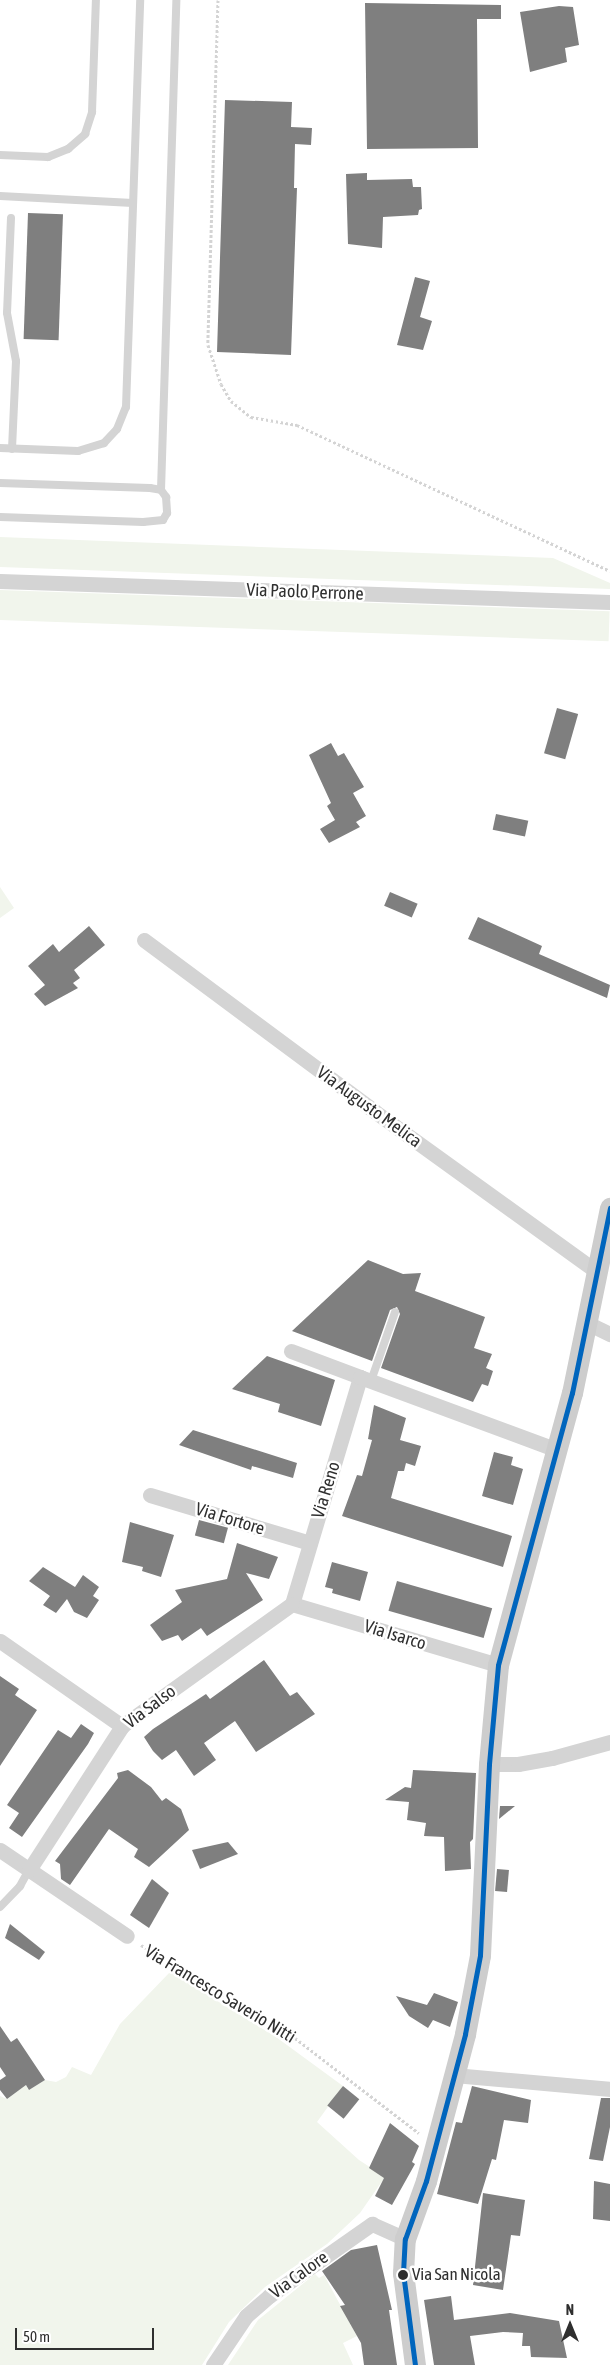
<!DOCTYPE html>
<html>
<head>
<meta charset="utf-8">
<style>
	body { margin:0 }
	#map { position:relative; width:610px; height:2365px; overflow:hidden; background:#fff; font-family:"Asap Condensed",sans-serif }
	div>[style] { position:absolute }
	[style*='--x'] { left:calc(var(--x)*1px); top:calc(var(--y)*1px); width:calc(var(--w)*1px); rotate:calc(var(--a)*1deg) }
	.green>* { inset:0; background:#f1f5ec; transform-origin:0 0 }
	.building>* { inset:0; background:#7f7f7f; transform-origin:0 0 }
	.path>* { height:3px; margin-top:-1.5px; transform-origin:0; background:repeating-linear-gradient(90deg,#d4d4d4 0 2.5px,transparent 0 5px) }
	.lane>* { height:8px; margin:-4px; padding:0 4px; transform-origin:4px; border-radius:4px; background:#d4d4d4 }
	.street>* { height:15px; margin:-7.5px; padding:0 7.5px; transform-origin:7.5px; border-radius:7.5px; background:#d4d4d4 }
	.secondary>* { height:21px; margin:-10.5px; padding:0 10.5px; transform-origin:10.5px; border-radius:10.5px; background:#cdcdcd }
	.bus-1>* { height:5px; margin:-2.5px; padding:0 2.5px; transform-origin:2.5px; border-radius:2.5px; background:#0065bd }
	.dots>* { width:14px; height:14px; translate:-50% -50%; box-sizing:border-box; border:2px solid #fff; border-radius:50% }
	span { translate:-50% -50%; white-space:nowrap; text-align:center; line-height:1.15; -webkit-text-stroke:5px #fff; paint-order:stroke }
	.bus-label { font-size:17px; color:#2f2f2f }
	.left { translate:0 -50%; text-align:left }
	.street-label { font-size:18px; color:#2f2f2f }
	.north { position:absolute; left:545px; top:2300px; width:50px; height:50px; -webkit-text-stroke:4px #fff; paint-order:stroke; rotate:0deg; font-size:14px; font-weight:700; line-height:20px; text-align:center; color:#2f2f2f }
	.north::after { content:''; display:block; margin:auto; width:18px; height:22px; background:#2f2f2f; clip-path:polygon(50% 0,100% 100%,50% 72%,0 100%) }
	.scale { position:absolute; left:15px; top:2328px; width:139px; height:22px; box-sizing:border-box; border:2px solid #2f2f2f; border-top:0; padding-left:6px; font-size:15px; line-height:18px; white-space:nowrap; color:#2f2f2f; -webkit-text-stroke:4px #fff; paint-order:stroke }
</style>
</head>
<body>
<div id="map">
	<div class="green">
		<i style="clip-path:polygon(0 537px,553px 558px,610px 583px,610px 589px,0 567px)"></i>
		<i style="left:0;top:590px;width:610px;height:30px;rotate:2deg"></i>
		<i style="clip-path:polygon(0 887px,14px 908px,0 918px)"></i>
		<i style="clip-path:polygon(170px 1972px,276px 2037px,343px 2086px,317px 2122px,359px 2160px,385px 2177px,360px 2213px,327px 2244px,265px 2287px,229px 2322px,202px 2365px,0 2365px,0 2096px,7px 2099px,26px 2085px,29px 2090px,45px 2080px,56px 2082px,66px 2077px,72px 2067px,91px 2075px,120px 2024px)"></i>
		<i style="clip-path:polygon(315px 2274px,319px 2278px,324px 2275px,357px 2336px,343px 2343px,353px 2365px,228px 2365px,258px 2320px)"></i>
	</div>
	<div class="building">
		<i style="clip-path:polygon(365px 3px,501px 5px,501px 19px,477px 19px,478px 148px,367px 149px)"></i>
		<i style="clip-path:polygon(559px 6px,573px 7px,579px 45px,565px 48px,567px 62px,530px 72px,520px 12px)"></i>
		<i style="clip-path:polygon(225px 100px,292px 102px,291px 127px,312px 128px,311px 145px,295px 144px,294px 188px,297px 188px,291px 355px,217px 352px)"></i>
		<i style="clip-path:polygon(367px 173px,367px 180px,412px 179px,413px 187px,421px 187px,422px 209px,419px 210px,418px 215px,383px 217px,382px 248px,348px 244px,346px 174px)"></i>
		<i style="left:28px;top:213px;width:35px;height:126px;rotate:2deg"></i>
		<i style="clip-path:polygon(415px 277px,430px 281px,420px 317px,432px 321px,423px 350px,397px 345px)"></i>
		<i style="left:557px;top:708px;width:22px;height:47px;rotate:16deg"></i>
		<i style="clip-path:polygon(331px 743px,338px 756px,344px 753px,364px 787px,353px 793px,366px 816px,356px 822px,360px 827px,329px 843px,320px 829px,335px 820px,327px 806px,331px 803px,309px 755px)"></i>
		<i style="left:496px;top:814px;width:33px;height:16px;rotate:12deg"></i>
		<i style="left:390px;top:892px;width:30px;height:15px;rotate:23deg"></i>
		<i style="clip-path:polygon(478px 917px,542px 946px,539px 954px,610px 985px,607px 998px,468px 939px)"></i>
		<i style="clip-path:polygon(89px 926px,105px 945px,74px 970px,80px 978px,73px 983px,78px 988px,45px 1006px,34px 994px,45px 985px,28px 966px,53px 944px,59px 952px)"></i>
		<i style="clip-path:polygon(368px 1260px,403px 1274px,421px 1273px,415px 1291px,485px 1317px,474px 1348px,492px 1354px,486px 1368px,493px 1371px,488px 1386px,482px 1384px,473px 1402px,381px 1368px,400px 1314px,397px 1307px,390px 1310px,372px 1361px,292px 1331px)"></i>
		<i style="clip-path:polygon(267px 1356px,335px 1380px,321px 1426px,278px 1412px,280px 1404px,232px 1389px)"></i>
		<i style="clip-path:polygon(374px 1405px,406px 1418px,400px 1440px,421px 1446px,415px 1466px,406px 1463px,404px 1471px,398px 1471px,391px 1498px,512px 1536px,503px 1567px,342px 1516px,357px 1475px,362px 1476px,372px 1440px,368px 1439px)"></i>
		<i style="clip-path:polygon(193px 1430px,297px 1463px,293px 1478px,252px 1466px,251px 1470px,179px 1445px)"></i>
		<i style="clip-path:polygon(494px 1452px,513px 1457px,511px 1465px,523px 1469px,513px 1505px,482px 1496px)"></i>
		<i style="left:199px;top:1520px;width:30px;height:16px;rotate:15deg"></i>
		<i style="clip-path:polygon(130px 1522px,174px 1535px,161px 1577px,142px 1571px,143px 1567px,122px 1562px)"></i>
		<i style="clip-path:polygon(237px 1543px,278px 1557px,269px 1579px,246px 1573px,263px 1600px,207px 1636px,201px 1628px,182px 1641px,178px 1635px,162px 1641px,150px 1625px,182px 1602px,175px 1590px,227px 1579px)"></i>
		<i style="clip-path:polygon(332px 1562px,368px 1572px,360px 1601px,332px 1593px,333px 1589px,325px 1587px)"></i>
		<i style="clip-path:polygon(43px 1567px,75px 1587px,83px 1575px,99px 1587px,93px 1596px,99px 1600px,87px 1618px,74px 1612px,67px 1599px,56px 1613px,43px 1605px,50px 1596px,29px 1581px)"></i>
		<i style="left:397px;top:1581px;width:99px;height:31px;rotate:16deg"></i>
		<i style="clip-path:polygon(264px 1660px,290px 1696px,297px 1692px,315px 1714px,256px 1752px,235px 1721px,204px 1743px,216px 1760px,194px 1776px,176px 1750px,162px 1760px,153px 1751px,144px 1737px,153px 1729px,206px 1694px,210px 1699px)"></i>
		<i style="clip-path:polygon(0 1676px,19px 1689px,15px 1695px,37px 1710px,0 1766px)"></i>
		<i style="clip-path:polygon(81px 1724px,94px 1733px,88px 1744px,22px 1837px,9px 1828px,19px 1813px,7px 1805px,58px 1730px,71px 1738px)"></i>
		<i style="clip-path:polygon(128px 1770px,151px 1787px,162px 1801px,166px 1798px,181px 1809px,189px 1830px,149px 1867px,134px 1857px,138px 1849px,109px 1829px,70px 1885px,61px 1879px,60px 1864px,55px 1861px,118px 1778px,117px 1773px)"></i>
		<i style="clip-path:polygon(413px 1770px,476px 1773px,473px 1839px,470px 1842px,471px 1869px,445px 1871px,444px 1837px,424px 1836px,426px 1823px,407px 1820px,409px 1802px,385px 1800px,405px 1787px,411px 1788px)"></i>
		<i style="clip-path:polygon(500px 1806px,515px 1806px,499px 1819px)"></i>
		<i style="clip-path:polygon(228px 1842px,238px 1854px,200px 1869px,192px 1850px)"></i>
		<i style="left:497px;top:1869px;width:12px;height:22px;rotate:5deg"></i>
		<i style="clip-path:polygon(152px 1879px,169px 1893px,149px 1928px,130px 1915px)"></i>
		<i style="clip-path:polygon(10px 1924px,45px 1952px,39px 1960px,5px 1938px)"></i>
		<i style="clip-path:polygon(434px 1993px,458px 2002px,450px 2027px,433px 2020px,428px 2028px,409px 2016px,396px 1996px,427px 2005px)"></i>
		<i style="clip-path:polygon(0 2026px,11px 2042px,17px 2038px,45px 2080px,29px 2090px,26px 2085px,7px 2099px,0 2090px,0 2080px,6px 2076px,0 2067px)"></i>
		<i style="left:343px;top:2086px;width:21px;height:25px;rotate:39deg"></i>
		<i style="clip-path:polygon(472px 2086px,531px 2100px,528px 2123px,504px 2120px,496px 2160px,492px 2159px,478px 2204px,437px 2194px,456px 2122px,462px 2123px)"></i>
		<i style="clip-path:polygon(601px 2098px,610px 2098px,610px 2127px,603px 2161px,589px 2159px)"></i>
		<i style="clip-path:polygon(390px 2123px,419px 2146px,412px 2162px,415px 2164px,392px 2205px,375px 2196px,384px 2178px,369px 2168px)"></i>
		<i style="clip-path:polygon(594px 2181px,610px 2184px,610px 2221px,593px 2219px)"></i>
		<i style="clip-path:polygon(483px 2193px,525px 2200px,520px 2236px,511px 2235px,503px 2290px,473px 2285px)"></i>
		<i style="clip-path:polygon(377px 2245px,392px 2310px,389px 2310px,397px 2365px,364px 2365px,361px 2343px,340px 2306px,345px 2305px,322px 2271px,351px 2250px)"></i>
		<i style="clip-path:polygon(451px 2296px,454px 2320px,510px 2313px,559px 2321px,567px 2358px,531px 2357px,530px 2346px,522px 2346px,523px 2333px,503px 2332px,470px 2336px,475px 2365px,434px 2365px,424px 2300px)"></i>
	</div>
	<div class="path">
		<i style="--x:218;--y:0;--w:345;--a:91.7"></i>
		<i style="--x:208;--y:345;--w:41;--a:71.6"></i>
		<i style="--x:221;--y:384;--w:20;--a:60"></i>
		<i style="--x:231;--y:401;--w:26;--a:39"></i>
		<i style="--x:251;--y:417;--w:47;--a:9.9"></i>
		<i style="--x:297;--y:425;--w:345;--a:25"></i>
		<i style="--x:141;--y:1945;--w:180;--a:31.1"></i>
		<i style="--x:295;--y:2038;--w:156;--a:37.5"></i>
	</div>
	<div class="lane">
		<i style="--x:0;--y:155;--w:48;--a:2.4"></i>
		<i style="--x:48;--y:157;--w:22;--a:-22"></i>
		<i style="--x:68;--y:149;--w:23;--a:-41"></i>
		<i style="--x:85;--y:134;--w:23;--a:-72"></i>
		<i style="--x:92;--y:112;--w:112;--a:-88"></i>
		<i style="--x:0;--y:196;--w:133;--a:3"></i>
		<i style="--x:11;--y:218;--w:95;--a:92.4"></i>
		<i style="--x:7;--y:313;--w:49;--a:79.4"></i>
		<i style="--x:16;--y:361;--w:88;--a:92.6"></i>
		<i style="--x:0;--y:448;--w:78;--a:2.2"></i>
		<i style="--x:78;--y:451;--w:27;--a:-17"></i>
		<i style="--x:104;--y:443;--w:19;--a:-47"></i>
		<i style="--x:117;--y:429;--w:24;--a:-68"></i>
		<i style="--x:126;--y:407;--w:407;--a:-88"></i>
		<i style="--x:0;--y:483;--w:150;--a:1.9"></i>
		<i style="--x:150;--y:488;--w:11;--a:10"></i>
		<i style="--x:161;--y:490;--w:9;--a:54"></i>
		<i style="--x:166;--y:497;--w:16;--a:86"></i>
		<i style="--x:167;--y:513;--w:8;--a:120"></i>
		<i style="--x:163;--y:520;--w:20;--a:174"></i>
		<i style="--x:143;--y:522;--w:143;--a:-178"></i>
		<i style="--x:161;--y:490;--w:490;--a:-88.2"></i>
		<i style="--x:371;--y:1381;--w:73;--a:-70.8"></i>
		<i style="--x:0;--y:1907;--w:29;--a:-46"></i>
		<i style="--x:20;--y:1886;--w:18;--a:-61"></i>
	</div>
	<div class="street">
		<i style="--x:0;--y:581;--w:610;--a:1.97"></i>
		<i style="--x:144;--y:940;--w:287;--a:36.6"></i>
		<i style="--x:374;--y:1111;--w:274;--a:35.8"></i>
		<i style="--x:585;--y:1322;--w:28;--a:26"></i>
		<i style="--x:291;--y:1351;--w:74;--a:20.6"></i>
		<i style="--x:150;--y:1495;--w:167;--a:16.7"></i>
		<i style="--x:292;--y:1604;--w:237;--a:-73.3"></i>
		<i style="--x:360;--y:1377;--w:210;--a:20.3"></i>
		<i style="--x:292;--y:1604;--w:215;--a:16.5"></i>
		<i style="--x:0;--y:1641;--w:149;--a:34.9"></i>
		<i style="--x:489;--y:1764;--w:29;--a:0"></i>
		<i style="--x:518;--y:1764;--w:35;--a:-10"></i>
		<i style="--x:552;--y:1758;--w:60;--a:-15.4"></i>
		<i style="--x:0;--y:1850;--w:153;--a:34.1"></i>
		<i style="--x:29;--y:1870;--w:171;--a:-57.1"></i>
		<i style="--x:122;--y:1726;--w:209;--a:-35.7"></i>
		<i style="--x:454;--y:2075;--w:157;--a:5.1"></i>
		<i style="--x:213;--y:2365;--w:59;--a:-56"></i>
		<i style="--x:246;--y:2316;--w:30;--a:-41"></i>
		<i style="--x:269;--y:2296;--w:126;--a:-35"></i>
		<i style="--x:372;--y:2224;--w:36;--a:24"></i>
	</div>
	<div class="secondary">
		<i style="--x:415;--y:2365;--w:93;--a:-97.4"></i>
		<i style="--x:403;--y:2273;--w:34;--a:-87"></i>
		<i style="--x:405;--y:2239;--w:62;--a:-70.1"></i>
		<i style="--x:426;--y:2181;--w:152;--a:-75.1"></i>
		<i style="--x:465;--y:2034;--w:80;--a:-79.2"></i>
		<i style="--x:480;--y:1955;--w:191;--a:-87.3"></i>
		<i style="--x:489;--y:1764;--w:99;--a:-84.8"></i>
		<i style="--x:498;--y:1665;--w:282;--a:-74.8"></i>
		<i style="--x:572;--y:1393;--w:189;--a:-78.4"></i>
	</div>
	<div class="bus-1">
		<i style="--x:415;--y:2365;--w:93;--a:-97.4"></i>
		<i style="--x:403;--y:2273;--w:34;--a:-87"></i>
		<i style="--x:405;--y:2239;--w:62;--a:-70.1"></i>
		<i style="--x:426;--y:2181;--w:152;--a:-75.1"></i>
		<i style="--x:465;--y:2034;--w:80;--a:-79.2"></i>
		<i style="--x:480;--y:1955;--w:191;--a:-87.3"></i>
		<i style="--x:489;--y:1764;--w:99;--a:-84.8"></i>
		<i style="--x:498;--y:1665;--w:282;--a:-74.8"></i>
		<i style="--x:572;--y:1393;--w:189;--a:-78.4"></i>
	</div>
	<div class="dots">
		<i style="left:403px;top:2275px;background:#2f2f2f"></i>
	</div>
	<div class="bus-label">
		<span class="left" style="left:412px;top:2275px">Via San Nicola</span>
	</div>
	<div class="street-label">
		<span style="left:305px;top:592px;rotate:2deg">Via Paolo Perrone</span>
		<span style="left:369px;top:1107px;rotate:36deg">Via Augusto Melica</span>
		<span style="left:326px;top:1490px;rotate:-73deg">Via Reno</span>
		<span style="left:230px;top:1519px;rotate:17deg">Via Fortore</span>
		<span style="left:395px;top:1635px;rotate:17deg">Via Isarco</span>
		<span style="left:150px;top:1707px;rotate:-37deg">Via Salso</span>
		<span style="left:220px;top:1994px;rotate:31deg">Via Francesco Saverio Nitti</span>
		<span style="left:299px;top:2275px;rotate:-36deg">Via Calore</span>
	</div>
	<div class="north">N</div>
	<div class="scale">50 m</div>
</div>
</body>
</html>
